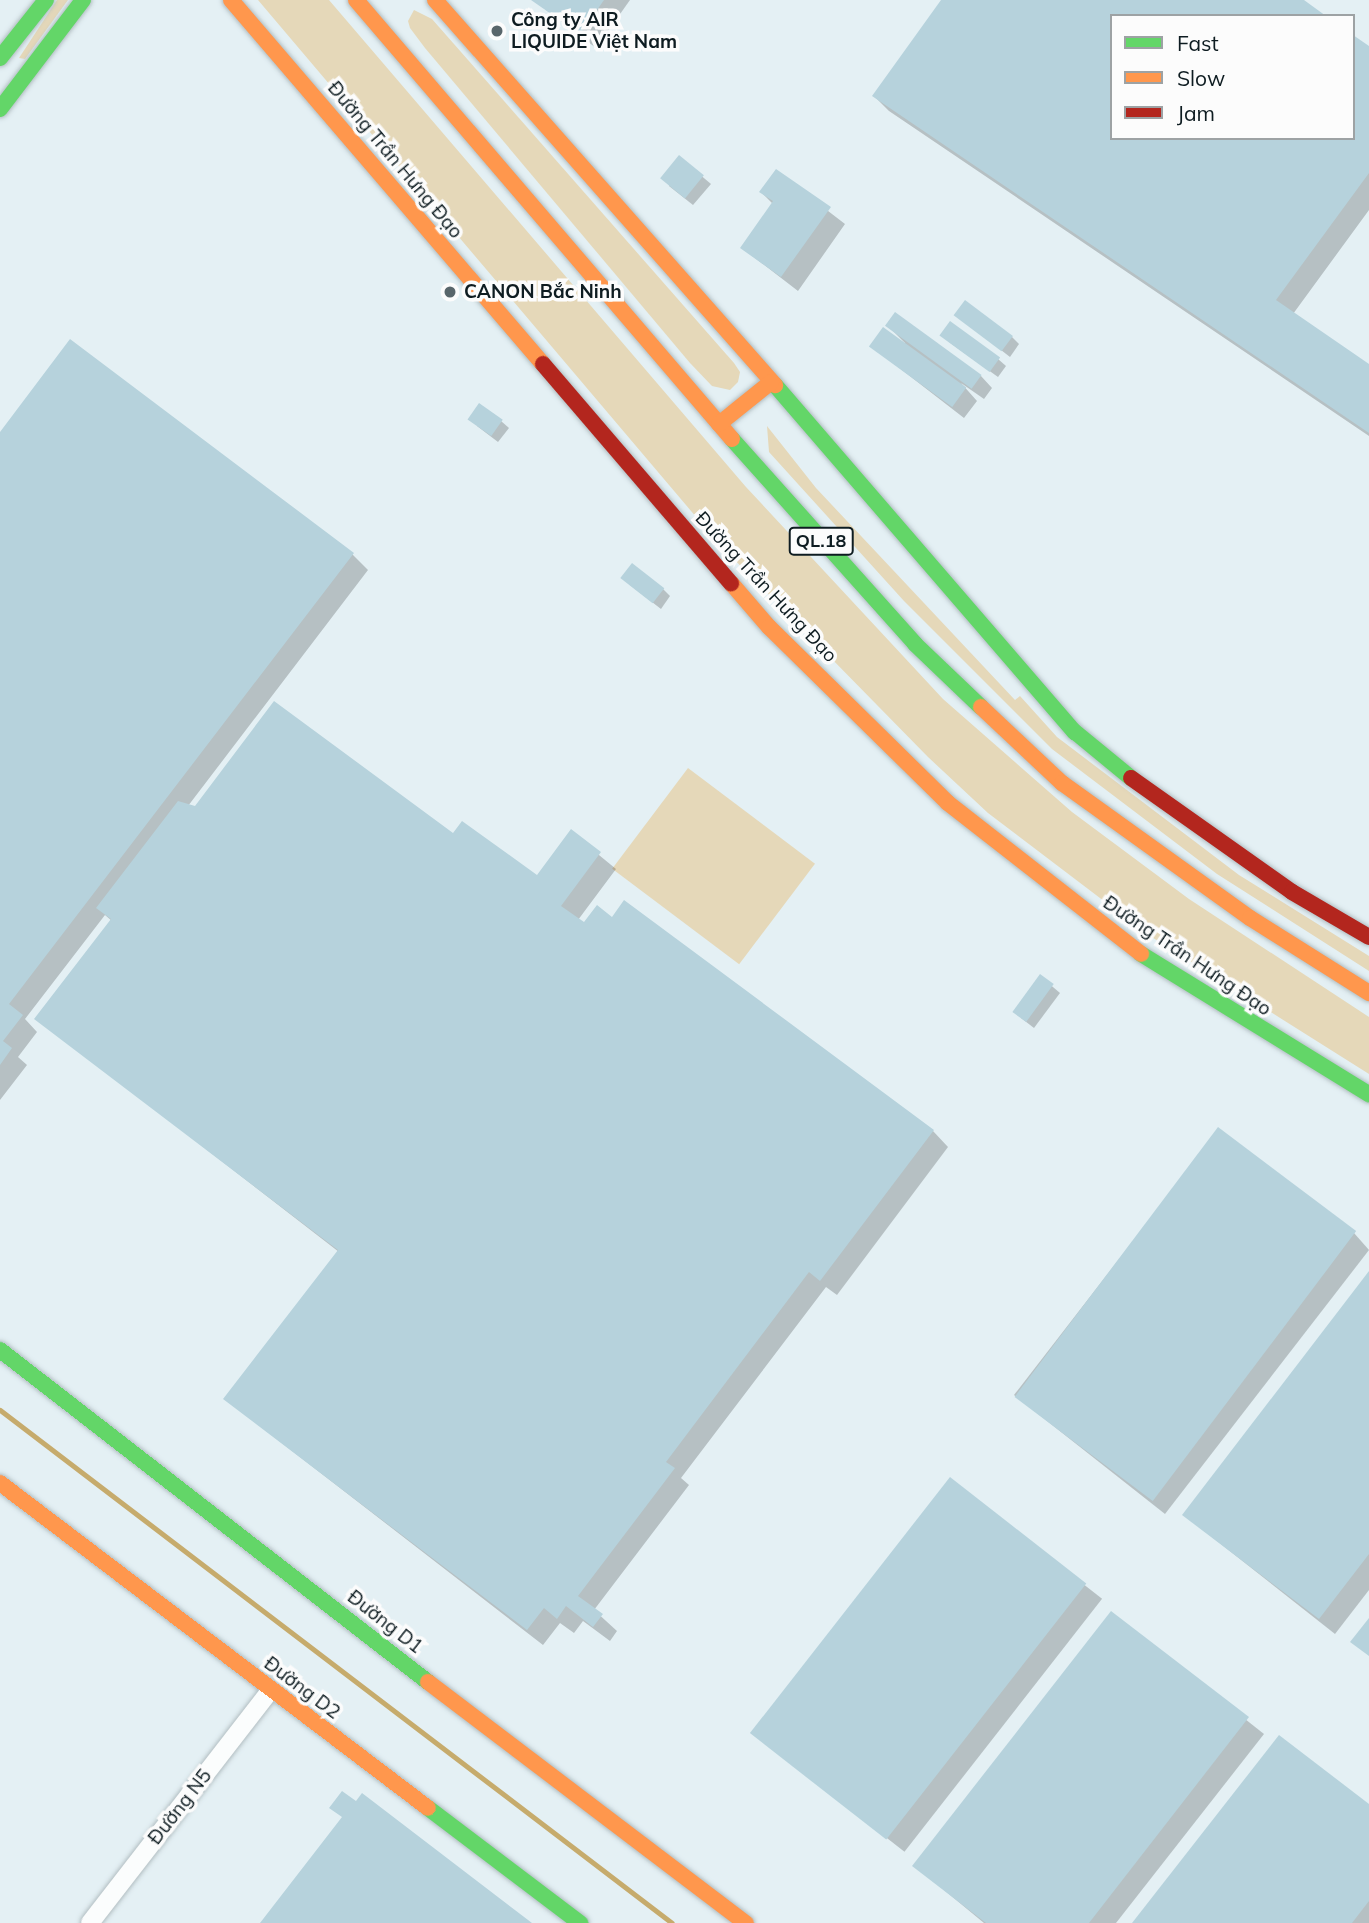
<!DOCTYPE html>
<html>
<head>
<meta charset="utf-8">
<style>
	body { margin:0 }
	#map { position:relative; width:1369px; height:1923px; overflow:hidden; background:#e4f0f4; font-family:Mulish,sans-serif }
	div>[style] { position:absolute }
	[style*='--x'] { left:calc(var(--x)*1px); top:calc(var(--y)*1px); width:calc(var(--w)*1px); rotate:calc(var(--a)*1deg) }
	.green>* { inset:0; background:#e5d8b9; transform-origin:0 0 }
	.shadow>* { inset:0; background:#0003; transform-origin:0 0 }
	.stream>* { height:5px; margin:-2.5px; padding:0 2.5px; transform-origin:2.5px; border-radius:2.5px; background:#c6ab6c }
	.building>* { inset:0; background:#b6d2dc; transform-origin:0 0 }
	.roads { filter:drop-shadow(0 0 2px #b2bec2) drop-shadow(0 0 2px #b2bec2) }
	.street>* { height:18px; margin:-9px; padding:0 9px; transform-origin:9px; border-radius:9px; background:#fbfdfd }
	.fast>* { height:16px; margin:-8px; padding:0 8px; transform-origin:8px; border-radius:8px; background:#63d668 }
	.slow>* { height:16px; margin:-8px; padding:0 8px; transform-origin:8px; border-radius:8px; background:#ff974d }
	.jam>* { height:16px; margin:-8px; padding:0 8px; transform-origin:8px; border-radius:8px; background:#b3261e }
	.dots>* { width:19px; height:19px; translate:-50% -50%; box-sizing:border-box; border:4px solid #fcfcfc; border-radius:50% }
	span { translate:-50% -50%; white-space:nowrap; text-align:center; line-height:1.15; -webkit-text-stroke:7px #fcfcfc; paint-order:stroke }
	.shield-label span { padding:2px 5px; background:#fcfcfc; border:2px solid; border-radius:5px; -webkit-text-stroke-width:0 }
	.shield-label { font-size:18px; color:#0e1c21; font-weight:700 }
	.poi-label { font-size:19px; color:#0e1c21; font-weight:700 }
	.left { translate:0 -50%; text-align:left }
	.street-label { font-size:19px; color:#0e1c21 }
	.legend { position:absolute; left:1110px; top:14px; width:245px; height:126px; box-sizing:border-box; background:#fcfcfc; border:2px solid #9da2a4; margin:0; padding:9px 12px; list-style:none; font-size:21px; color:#0e1c21 }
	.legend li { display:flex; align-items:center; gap:14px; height:35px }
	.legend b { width:35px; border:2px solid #9da2a4 }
</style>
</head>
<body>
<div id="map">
	<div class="green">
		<i style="clip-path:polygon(57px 0,68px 0,25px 59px,19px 58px)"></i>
		<i style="clip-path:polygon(258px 0,329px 0,746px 487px,943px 699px,1072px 812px,1189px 899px,1369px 1017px,1369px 1074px,1150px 936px,988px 813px,928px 757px,719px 544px)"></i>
		<i style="clip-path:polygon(414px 10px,432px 19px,734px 363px,740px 372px,738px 382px,730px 390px,712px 386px,690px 363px,425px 48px,410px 28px,408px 21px)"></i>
		<i style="clip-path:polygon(767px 426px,816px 488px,1015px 700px,1020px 696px,1057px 737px,1239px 875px,1369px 956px,1369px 971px,1217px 874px,1052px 749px,904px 601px,769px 452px)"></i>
		<i style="left:688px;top:768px;width:159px;height:126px;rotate:37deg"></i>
	</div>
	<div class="shadow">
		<i style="clip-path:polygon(533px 0,630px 0,596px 48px)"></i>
		<i style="clip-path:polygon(943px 0,1301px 0,1112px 16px,1112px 138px,1353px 138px,1369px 49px,1369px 210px,1293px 314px,1369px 367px,1369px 436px,889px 111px,874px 96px)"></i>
		<i style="clip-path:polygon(679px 157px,711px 184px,693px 205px,669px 186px)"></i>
		<i style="clip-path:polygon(776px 171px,845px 224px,798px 291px,742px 248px,773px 204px,761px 192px)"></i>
		<i style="clip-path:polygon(956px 315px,1012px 337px,1019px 344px,1010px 357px)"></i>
		<i style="clip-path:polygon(887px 325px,981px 376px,992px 388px,984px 399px,961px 383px,977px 401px,964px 418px,871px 346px,905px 343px)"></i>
		<i style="clip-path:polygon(949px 342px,998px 359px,1006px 366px,998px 377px)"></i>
		<i style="clip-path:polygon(501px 421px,509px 428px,498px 442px,477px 426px)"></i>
		<i style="clip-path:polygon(0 434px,352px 554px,368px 570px,188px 806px,453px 836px,537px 878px,571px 832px,616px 869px,578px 920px,933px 1131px,948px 1147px,837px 1295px,826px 1287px,681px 1478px,689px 1485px,594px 1610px,617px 1631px,610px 1641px,583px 1621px,574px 1633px,560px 1623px,543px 1645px,225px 1399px,339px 1252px,37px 1018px,112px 921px,105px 915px,25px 1019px,37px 1032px,18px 1057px,27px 1065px,0 1100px)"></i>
		<i style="clip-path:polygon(630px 585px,663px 589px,670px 596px,661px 609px)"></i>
		<i style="clip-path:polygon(1040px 976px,1060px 993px,1034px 1028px,1021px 1018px)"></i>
		<i style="clip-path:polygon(1219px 1130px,1354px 1233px,1369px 1250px,1165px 1514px,1014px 1395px)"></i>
		<i style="clip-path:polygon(1369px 1274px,1369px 1590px,1335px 1634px,1184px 1515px)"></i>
		<i style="left:950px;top:1480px;width:193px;height:321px;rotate:38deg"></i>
		<i style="clip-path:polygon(1112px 1614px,1264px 1734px,1116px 1923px,984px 1923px,915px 1866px)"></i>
		<i style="clip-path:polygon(1369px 1806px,1369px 1923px,1134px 1923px)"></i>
	</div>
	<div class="stream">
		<i style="--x:0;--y:1410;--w:845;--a:37.36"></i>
	</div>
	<div class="building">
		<i style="clip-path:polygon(531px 0,604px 0,580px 34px)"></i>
		<i style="clip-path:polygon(941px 0,1304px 0,1326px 16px,1112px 16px,1112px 138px,1353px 138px,1353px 35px,1369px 46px,1369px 173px,1276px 300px,1369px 364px,1369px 433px,872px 96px)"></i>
		<i style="left:679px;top:155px;width:32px;height:30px;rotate:39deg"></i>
		<i style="clip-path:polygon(776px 169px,831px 207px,781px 277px,740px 248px,773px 201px,759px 192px)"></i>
		<i style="left:965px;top:300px;width:60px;height:19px;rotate:37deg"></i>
		<i style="left:895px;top:312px;width:107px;height:17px;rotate:36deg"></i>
		<i style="left:950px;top:321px;width:62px;height:18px;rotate:36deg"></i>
		<i style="left:883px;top:327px;width:103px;height:24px;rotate:36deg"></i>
		<i style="clip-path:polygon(70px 339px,354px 553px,9px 1004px,23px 1015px,3px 1041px,12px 1048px,0 1065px,0 432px)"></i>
		<i style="left:479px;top:403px;width:29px;height:20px;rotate:35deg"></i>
		<i style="left:632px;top:563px;width:41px;height:19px;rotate:38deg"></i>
		<i style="clip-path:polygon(274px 701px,453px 833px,462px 821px,537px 875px,571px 829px,601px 852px,561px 906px,584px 922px,597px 905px,612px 917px,624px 900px,934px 1130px,820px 1281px,809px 1272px,666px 1462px,675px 1468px,578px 1596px,603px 1614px,593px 1627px,566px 1606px,557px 1619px,544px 1608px,527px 1630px,223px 1399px,338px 1250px,34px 1019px,111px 919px,96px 908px,178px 801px,195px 806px)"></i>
		<i style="left:1040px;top:974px;width:17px;height:47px;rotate:36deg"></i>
		<i style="left:1218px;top:1127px;width:173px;height:338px;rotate:37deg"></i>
		<i style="clip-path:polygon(1369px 1271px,1369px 1554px,1319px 1619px,1182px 1515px)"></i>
		<i style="left:950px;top:1477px;width:173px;height:325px;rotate:38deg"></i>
		<i style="clip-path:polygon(1111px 1611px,1249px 1717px,1089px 1923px,986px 1923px,912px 1866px)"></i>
		<i style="clip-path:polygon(1369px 1618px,1369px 1656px,1350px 1642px)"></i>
		<i style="clip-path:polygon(1279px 1735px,1369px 1804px,1369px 1901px,1352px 1923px,1132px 1923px)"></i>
		<i style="clip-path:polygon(342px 1791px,356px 1801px,362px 1793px,532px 1923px,260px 1923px,342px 1817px,329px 1808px)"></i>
	</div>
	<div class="roads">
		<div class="street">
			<i style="--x:90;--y:1923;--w:294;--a:-52.2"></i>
		</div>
		<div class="fast">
			<i style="--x:0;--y:58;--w:74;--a:-51.6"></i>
			<i style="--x:0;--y:109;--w:137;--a:-52.7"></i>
			<i style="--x:775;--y:385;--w:459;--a:49.2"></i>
			<i style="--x:1075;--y:732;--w:72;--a:39.4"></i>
			<i style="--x:732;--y:439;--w:275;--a:48.2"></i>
			<i style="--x:915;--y:644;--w:91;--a:43.7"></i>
			<i style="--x:1141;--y:954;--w:268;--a:31.6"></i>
			<i style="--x:0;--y:1350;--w:542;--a:37.8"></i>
			<i style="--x:428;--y:1808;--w:191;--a:37.1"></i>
		</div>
		<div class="slow">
			<i style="--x:231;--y:0;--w:479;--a:49.4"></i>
			<i style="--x:356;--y:0;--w:578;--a:49.42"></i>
			<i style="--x:435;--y:0;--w:514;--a:48.55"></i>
			<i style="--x:719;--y:424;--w:67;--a:-38.9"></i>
			<i style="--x:731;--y:583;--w:58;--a:49.2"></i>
			<i style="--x:769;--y:627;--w:251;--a:44.5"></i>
			<i style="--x:948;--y:803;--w:245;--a:38"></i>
			<i style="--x:981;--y:707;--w:111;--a:43.2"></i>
			<i style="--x:1062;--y:783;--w:231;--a:35.7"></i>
			<i style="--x:1250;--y:918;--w:141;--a:32.2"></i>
			<i style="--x:0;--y:1483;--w:537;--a:37.21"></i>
			<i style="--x:428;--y:1682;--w:399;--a:37.2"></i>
		</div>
		<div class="jam">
			<i style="--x:543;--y:364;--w:289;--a:49.4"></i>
			<i style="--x:1131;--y:778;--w:197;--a:35.3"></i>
			<i style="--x:1292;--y:892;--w:89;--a:30.3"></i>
		</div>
	</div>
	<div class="dots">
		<i style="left:497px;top:31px;background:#59666b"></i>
		<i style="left:450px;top:292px;background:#59666b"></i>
	</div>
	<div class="shield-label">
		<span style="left:821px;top:541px">QL.18</span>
	</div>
	<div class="poi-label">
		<span class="left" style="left:511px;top:31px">Công ty AIR<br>LIQUIDE Việt Nam</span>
		<span class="left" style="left:464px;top:292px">CANON Bắc Ninh</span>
	</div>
	<div class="street-label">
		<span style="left:395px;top:160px;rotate:50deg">Đường Trần Hưng Đạo</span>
		<span style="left:766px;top:587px;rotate:47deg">Đường Trần Hưng Đạo</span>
		<span style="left:1187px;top:956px;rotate:34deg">Đường Trần Hưng Đạo</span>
		<span style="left:385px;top:1622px;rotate:38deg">Đường D1</span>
		<span style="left:302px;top:1688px;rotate:37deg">Đường D2</span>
		<span style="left:180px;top:1807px;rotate:-52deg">Đường N5</span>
	</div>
	<ul class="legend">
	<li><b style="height:9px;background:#63d668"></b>Fast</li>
	<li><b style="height:9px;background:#ff974d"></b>Slow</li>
	<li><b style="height:9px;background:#b3261e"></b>Jam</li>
	</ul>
</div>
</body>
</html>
